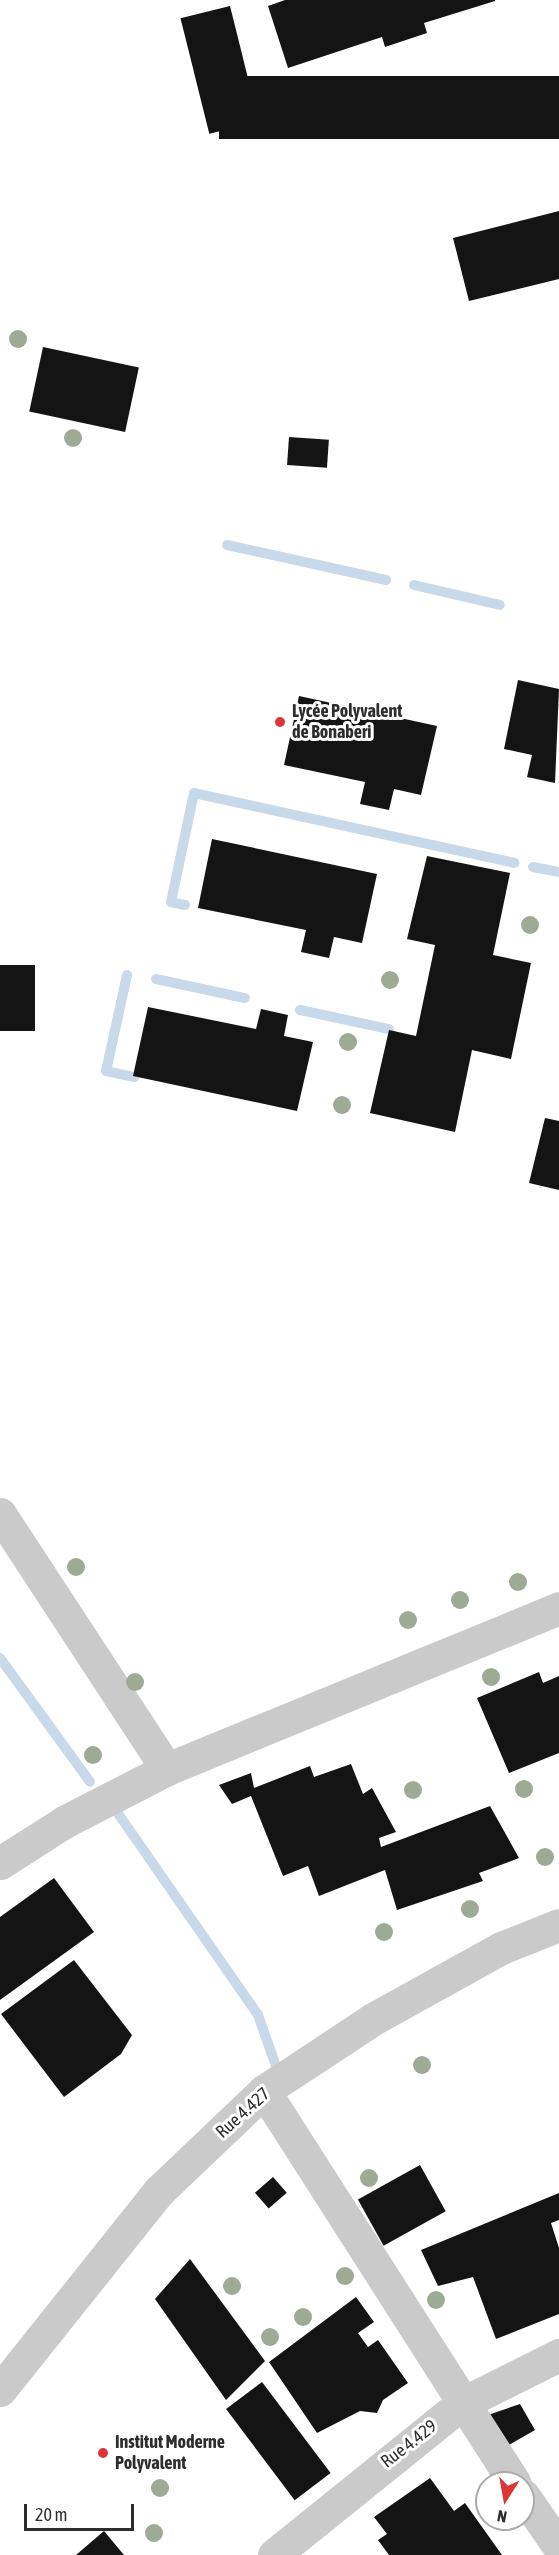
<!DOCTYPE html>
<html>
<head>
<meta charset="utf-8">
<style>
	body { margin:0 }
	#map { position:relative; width:559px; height:2555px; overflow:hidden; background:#fff; font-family:"Asap Condensed",sans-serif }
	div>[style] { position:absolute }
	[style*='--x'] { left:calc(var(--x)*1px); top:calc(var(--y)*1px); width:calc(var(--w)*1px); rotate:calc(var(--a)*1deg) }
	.stream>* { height:10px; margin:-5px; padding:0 5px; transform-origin:5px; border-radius:5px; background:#c8dae9 }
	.building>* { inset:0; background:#141414; transform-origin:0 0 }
	.street>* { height:33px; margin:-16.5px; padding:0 16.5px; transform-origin:16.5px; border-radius:16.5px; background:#cacaca }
	.trees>* { width:18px; height:18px; margin:-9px; border-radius:50%; background:#9eab94 }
	.dots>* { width:16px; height:16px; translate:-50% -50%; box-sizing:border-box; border:3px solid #fff; border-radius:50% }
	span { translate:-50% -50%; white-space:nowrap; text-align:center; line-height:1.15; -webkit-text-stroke:6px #fff; paint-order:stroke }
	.poi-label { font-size:18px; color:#2d2d2d; font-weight:700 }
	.left { translate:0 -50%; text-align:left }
	.street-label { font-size:18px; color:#2d2d2d }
	.north { position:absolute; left:475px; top:2471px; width:60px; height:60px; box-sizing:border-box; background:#fff; border:2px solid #ababab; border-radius:50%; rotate:191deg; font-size:16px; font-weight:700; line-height:24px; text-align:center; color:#2d2d2d }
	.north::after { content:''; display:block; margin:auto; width:21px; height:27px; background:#dd3637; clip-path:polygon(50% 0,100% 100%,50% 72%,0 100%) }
	.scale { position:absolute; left:24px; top:2504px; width:110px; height:27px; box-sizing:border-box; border:3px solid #2d2d2d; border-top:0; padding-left:8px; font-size:18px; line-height:21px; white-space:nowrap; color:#2d2d2d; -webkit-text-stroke:4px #fff; paint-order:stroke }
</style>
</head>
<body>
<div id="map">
	<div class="stream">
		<i style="--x:227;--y:545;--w:163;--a:12.4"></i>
		<i style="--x:414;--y:585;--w:88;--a:13.1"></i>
		<i style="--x:533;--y:867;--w:26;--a:11"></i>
		<i style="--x:185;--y:905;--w:14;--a:-168"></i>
		<i style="--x:171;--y:902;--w:111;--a:-78.1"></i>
		<i style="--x:194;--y:793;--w:328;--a:12.3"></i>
		<i style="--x:127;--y:975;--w:98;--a:102.3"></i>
		<i style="--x:106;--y:1071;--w:29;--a:12"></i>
		<i style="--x:156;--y:979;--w:91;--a:12.1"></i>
		<i style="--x:300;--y:1010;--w:91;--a:12.1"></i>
		<i style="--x:0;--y:1658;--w:153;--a:54"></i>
		<i style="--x:117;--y:1812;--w:247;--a:55.2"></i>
		<i style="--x:258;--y:2015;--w:57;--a:70.6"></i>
	</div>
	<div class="building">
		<i style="clip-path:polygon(285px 0,495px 0,495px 1px,424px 23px,427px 33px,385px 47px,382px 37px,288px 68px,268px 6px)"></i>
		<i style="left:230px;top:6px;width:119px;height:51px;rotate:76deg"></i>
		<i style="left:559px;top:76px;width:63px;height:340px;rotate:90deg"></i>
		<i style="clip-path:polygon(559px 211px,559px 279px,469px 301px,453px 238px)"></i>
		<i style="left:43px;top:347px;width:98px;height:66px;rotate:12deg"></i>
		<i style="left:289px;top:437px;width:40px;height:28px;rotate:4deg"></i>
		<i style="clip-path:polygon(518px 680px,559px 689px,555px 783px,527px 777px,532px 755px,504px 749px)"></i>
		<i style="clip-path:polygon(299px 696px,437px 726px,421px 795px,394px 789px,389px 810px,360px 804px,365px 782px,284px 765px)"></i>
		<i style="clip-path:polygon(212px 839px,377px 874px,362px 943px,334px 937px,329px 958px,301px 952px,306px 930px,198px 908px)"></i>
		<i style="clip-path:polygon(427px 856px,510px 873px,493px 955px,531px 963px,511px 1059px,472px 1050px,455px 1132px,370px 1113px,389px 1030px,416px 1036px,435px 945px,407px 939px)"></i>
		<i style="left:35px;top:965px;width:66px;height:35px;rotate:90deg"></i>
		<i style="clip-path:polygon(148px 1007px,256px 1029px,261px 1009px,288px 1015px,284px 1036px,313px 1042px,297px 1111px,133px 1076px)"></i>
		<i style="clip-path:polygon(545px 1118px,559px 1121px,559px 1190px,529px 1183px)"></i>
		<i style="clip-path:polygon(539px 1672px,543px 1683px,559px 1676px,559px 1753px,509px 1773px,477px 1698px)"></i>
		<i style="clip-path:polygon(351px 1764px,363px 1794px,372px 1788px,396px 1832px,379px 1838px,381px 1847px,490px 1806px,519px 1858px,479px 1873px,483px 1881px,397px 1910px,385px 1870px,319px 1896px,308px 1866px,283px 1876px,251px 1796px,232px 1804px,219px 1785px,251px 1773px,254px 1788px,310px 1766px,314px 1777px)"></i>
		<i style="clip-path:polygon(54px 1878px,94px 1932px,0 2000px,0 1917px)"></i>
		<i style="clip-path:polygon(74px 1960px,132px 2035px,121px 2054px,64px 2097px,1px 2014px)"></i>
		<i style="left:420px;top:2165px;width:53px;height:71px;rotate:61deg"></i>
		<i style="left:273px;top:2177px;width:21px;height:24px;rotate:49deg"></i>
		<i style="clip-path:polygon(559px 2193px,559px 2220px,551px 2223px,559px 2248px,559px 2314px,496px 2339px,473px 2277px,438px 2286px,421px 2250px)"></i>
		<i style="clip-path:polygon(190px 2259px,265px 2361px,226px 2400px,155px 2299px)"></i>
		<i style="clip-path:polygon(356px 2297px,374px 2322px,358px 2333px,368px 2347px,378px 2340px,408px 2383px,383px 2400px,377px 2413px,360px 2411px,317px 2433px,269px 2362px)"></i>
		<i style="left:262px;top:2382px;width:114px;height:45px;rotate:53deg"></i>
		<i style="clip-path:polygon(520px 2404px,535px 2430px,507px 2446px,485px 2416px)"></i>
		<i style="clip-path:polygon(430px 2478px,454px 2511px,465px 2503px,502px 2555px,389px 2555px,378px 2540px,387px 2534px,374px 2517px)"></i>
		<i style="clip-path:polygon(104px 2531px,124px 2555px,76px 2555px)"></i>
	</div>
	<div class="street">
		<i style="--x:0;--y:1514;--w:305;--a:56.8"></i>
		<i style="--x:0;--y:1863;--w:76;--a:-32.6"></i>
		<i style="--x:64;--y:1822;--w:116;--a:-27.2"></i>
		<i style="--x:167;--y:1769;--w:424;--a:-22.3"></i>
		<i style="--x:264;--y:2091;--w:465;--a:57.4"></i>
		<i style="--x:0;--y:2390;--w:255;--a:-51.4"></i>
		<i style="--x:159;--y:2191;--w:145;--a:-43.6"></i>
		<i style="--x:264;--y:2091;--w:131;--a:-33.4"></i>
		<i style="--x:373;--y:2019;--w:146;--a:-29"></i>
		<i style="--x:501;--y:1948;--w:62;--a:-21.6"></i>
		<i style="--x:523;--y:2495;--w:63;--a:55.3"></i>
		<i style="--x:274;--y:2555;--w:240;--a:-38.9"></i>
		<i style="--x:461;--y:2404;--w:110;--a:-26.6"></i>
	</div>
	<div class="trees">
		<i style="left:18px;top:339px"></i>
		<i style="left:73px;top:438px"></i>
		<i style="left:530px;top:925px"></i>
		<i style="left:390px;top:980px"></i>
		<i style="left:348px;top:1042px"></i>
		<i style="left:342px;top:1105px"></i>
		<i style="left:76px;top:1567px"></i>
		<i style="left:518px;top:1582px"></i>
		<i style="left:460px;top:1600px"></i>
		<i style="left:408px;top:1620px"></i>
		<i style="left:491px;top:1677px"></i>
		<i style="left:135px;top:1682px"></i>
		<i style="left:93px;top:1755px"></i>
		<i style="left:524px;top:1789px"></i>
		<i style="left:413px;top:1790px"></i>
		<i style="left:545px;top:1857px"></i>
		<i style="left:470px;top:1909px"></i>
		<i style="left:384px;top:1932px"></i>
		<i style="left:422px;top:2065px"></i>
		<i style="left:369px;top:2178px"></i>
		<i style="left:345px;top:2276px"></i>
		<i style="left:232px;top:2286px"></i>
		<i style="left:436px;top:2300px"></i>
		<i style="left:303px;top:2317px"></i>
		<i style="left:270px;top:2337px"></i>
		<i style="left:160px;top:2488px"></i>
		<i style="left:154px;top:2533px"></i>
	</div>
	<div class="dots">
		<i style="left:280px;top:722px;background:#dd3637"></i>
		<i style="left:103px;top:2453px;background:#dd3637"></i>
	</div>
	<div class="poi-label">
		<span class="left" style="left:292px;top:722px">Lycée Polyvalent<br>de Bonaberi</span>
		<span class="left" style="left:115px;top:2453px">Institut Moderne<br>Polyvalent</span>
	</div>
	<div class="street-label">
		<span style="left:243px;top:2113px;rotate:-42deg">Rue 4.427</span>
		<span style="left:409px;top:2444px;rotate:-38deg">Rue 4.429</span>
	</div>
	<div class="north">N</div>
	<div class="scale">20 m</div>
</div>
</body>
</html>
